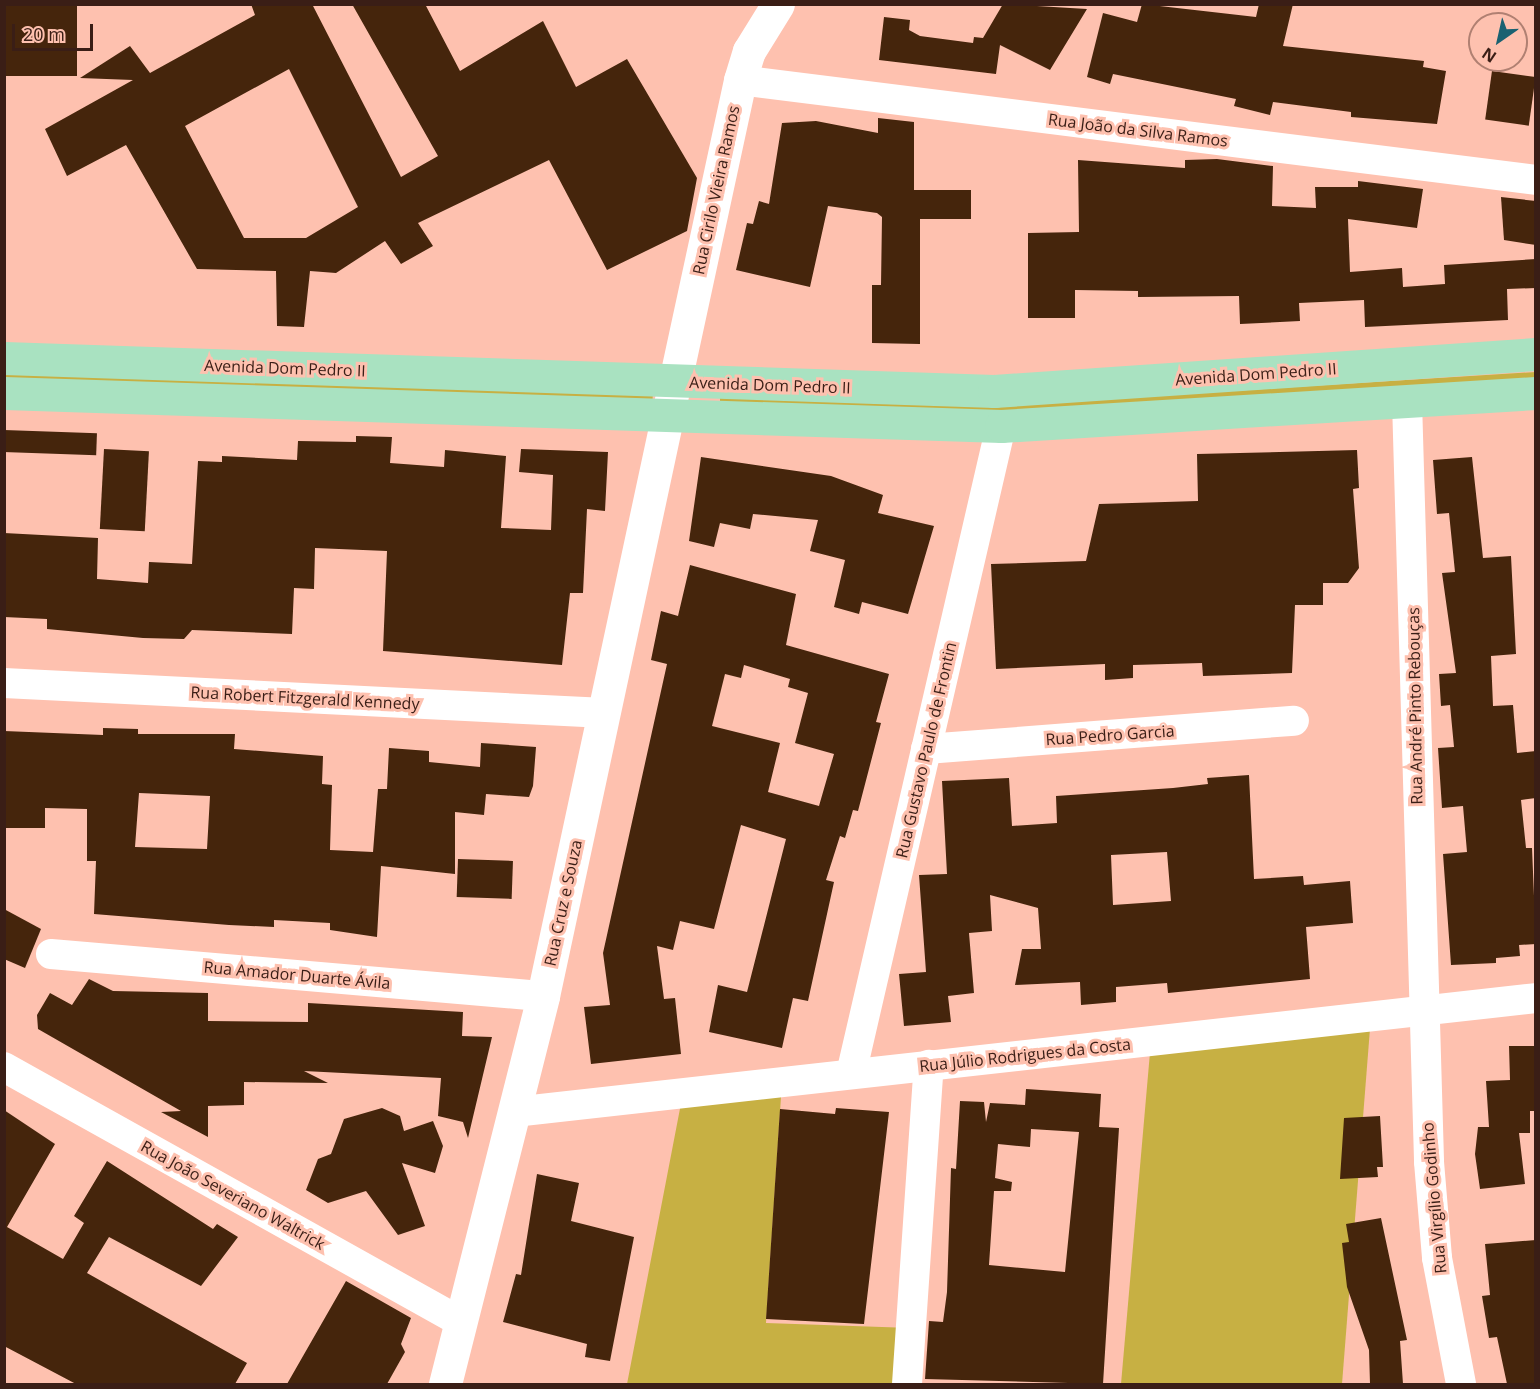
<!DOCTYPE html>
<html>
<head>
<meta charset="utf-8">
<style>
	body { margin:0 }
	#map { position:relative; width:1540px; height:1389px; overflow:hidden; background:#fec1af; font-family:"Open Sans",sans-serif }
	div>[style] { position:absolute }
	[style*='--x'] { left:calc(var(--x)*1px); top:calc(var(--y)*1px); width:calc(var(--w)*1px); rotate:calc(var(--a)*1deg) }
	.green>* { inset:0; background:#c7b043 }
	.building>* { inset:0; background:#45250c; transform-origin:0 0 }
	.minor>* { height:30px; margin:-15px; padding:0 15px; transform-origin:15px; border-radius:15px; background:#fff }
	.tertiary>* { height:33px; margin:-16.5px; padding:0 16.5px; transform-origin:16.5px; border-radius:16.5px; background:#fff }
	.secondary>* { height:33px; margin:-16.5px; padding:0 16.5px; transform-origin:16.5px; border-radius:16.5px; background:#fff }
	.primary>* { height:33px; margin:-16.5px; padding:0 16.5px; transform-origin:16.5px; border-radius:16.5px; background:#a9e2c1 }
	span { translate:-50% -50%; white-space:nowrap; text-align:center; line-height:1.15; -webkit-text-stroke:6px #fec1af; paint-order:stroke }
	.street-label { font-size:16px; color:#3a1e16 }
	.frame { position:absolute; inset:0; border:6px solid #3a1e16; pointer-events:none }
	.north { position:absolute; left:1468px; top:12px; width:60px; height:60px; box-sizing:border-box; background:#fec1af; border:2px solid #b08072; border-radius:50%; rotate:214deg; font-size:16px; font-weight:700; line-height:24px; text-align:center; color:#3a1e16 }
	.north::after { content:''; display:block; margin:auto; width:21px; height:27px; background:#1a6171; clip-path:polygon(50% 0,100% 100%,50% 72%,0 100%) }
	.scale { position:absolute; left:12px; top:24px; width:81px; height:27px; box-sizing:border-box; border:3px solid #3a1e16; border-top:0; padding-left:8px; font-size:18px; line-height:21px; white-space:nowrap; color:#3a1e16; -webkit-text-stroke:4px #fec1af; paint-order:stroke }
</style>
</head>
<body>
<div id="map">
	<div class="green">
		<i style="clip-path:polygon(1536px 372px,1535px 380px,1065px 415px,720px 406px,720px 394px,1151px 396px)"></i>
		<i style="clip-path:polygon(5px 374px,653px 393px,652px 406px,5px 385px)"></i>
		<i style="clip-path:polygon(1371px 1016px,1342px 1384px,1121px 1384px,1151px 1041px)"></i>
		<i style="clip-path:polygon(782px 1082px,766px 1323px,911px 1328px,907px 1384px,627px 1384px,683px 1093px)"></i>
	</div>
	<div class="building">
		<i style="left:4px;top:4px;width:73px;height:72px"></i>
		<i style="clip-path:polygon(evenodd,251px 4px,312px 4px,401px 177px,438px 156px,352px 4px,425px 4px,460px 71px,543px 21px,576px 87px,627px 59px,697px 178px,687px 231px,607px 270px,549px 160px,418px 223px,433px 246px,401px 264px,385px 241px,336px 273px,310px 271px,304px 327px,277px 326px,276px 271px,197px 269px,126px 145px,67px 176px,45px 129px,133px 80px,80px 78px,130px 46px,150px 73px,255px 15px,251px 4px,289px 69px,358px 207px,306px 238px,244px 238px,185px 126px,289px 69px)"></i>
		<i style="clip-path:polygon(1003px 4px,1087px 9px,1050px 70px,1000px 45px,996px 74px,879px 60px,884px 17px,910px 20px,909px 30px,920px 36px,973px 43px,974px 37px,983px 38px)"></i>
		<i style="clip-path:polygon(1142px 4px,1256px 17px,1259px 4px,1293px 4px,1283px 46px,1424px 61px,1423px 67px,1446px 71px,1437px 124px,1351px 117px,1351px 112px,1273px 102px,1270px 115px,1234px 106px,1236px 99px,1113px 74px,1110px 84px,1087px 77px,1103px 13px,1137px 22px)"></i>
		<i style="left:1492px;top:71px;width:44px;height:49px;rotate:8deg"></i>
		<i style="clip-path:polygon(878px 118px,914px 122px,914px 190px,971px 190px,971px 219px,920px 219px,920px 344px,872px 343px,872px 285px,881px 285px,882px 217px,877px 213px,828px 206px,810px 287px,736px 270px,747px 223px,753px 224px,759px 201px,769px 204px,782px 123px,816px 121px,878px 133px)"></i>
		<i style="clip-path:polygon(1217px 159px,1273px 166px,1272px 206px,1316px 208px,1315px 187px,1358px 187px,1358px 181px,1423px 189px,1417px 228px,1348px 219px,1350px 272px,1402px 268px,1403px 287px,1445px 284px,1444px 265px,1536px 259px,1536px 288px,1507px 289px,1508px 320px,1365px 327px,1364px 300px,1299px 303px,1300px 321px,1240px 324px,1239px 296px,1138px 297px,1138px 291px,1075px 290px,1075px 318px,1028px 318px,1028px 233px,1079px 232px,1078px 160px,1185px 168px,1185px 160px)"></i>
		<i style="clip-path:polygon(1501px 197px,1536px 201px,1536px 245px,1504px 240px)"></i>
		<i style="left:4px;top:430px;width:93px;height:22px;rotate:2deg"></i>
		<i style="clip-path:polygon(356px 436px,392px 437px,390px 463px,444px 467px,445px 450px,506px 456px,501px 528px,551px 530px,553px 475px,519px 472px,521px 449px,608px 452px,605px 511px,587px 509px,583px 593px,570px 593px,562px 665px,383px 651px,387px 551px,315px 548px,314px 589px,294px 588px,292px 634px,192px 630px,184px 639px,143px 638px,47px 629px,47px 619px,4px 617px,4px 533px,98px 538px,97px 579px,148px 583px,149px 562px,192px 564px,198px 461px,222px 462px,222px 456px,297px 460px,298px 441px,356px 442px)"></i>
		<i style="left:104px;top:449px;width:45px;height:80px;rotate:3deg"></i>
		<i style="clip-path:polygon(1357px 450px,1359px 488px,1353px 489px,1359px 568px,1348px 583px,1323px 583px,1323px 605px,1295px 605px,1292px 673px,1203px 676px,1202px 663px,1133px 665px,1133px 678px,1105px 680px,1105px 664px,996px 669px,991px 564px,1086px 561px,1099px 504px,1198px 501px,1197px 454px)"></i>
		<i style="clip-path:polygon(701px 457px,831px 476px,883px 495px,878px 513px,934px 526px,908px 614px,862px 602px,859px 614px,834px 607px,845px 560px,810px 551px,818px 520px,753px 514px,750px 529px,720px 523px,714px 547px,689px 541px)"></i>
		<i style="clip-path:polygon(1472px 457px,1483px 558px,1511px 556px,1516px 654px,1491px 656px,1493px 706px,1513px 705px,1517px 753px,1536px 751px,1536px 798px,1521px 800px,1526px 848px,1532px 848px,1536px 944px,1519px 945px,1520px 956px,1496px 958px,1496px 963px,1451px 965px,1443px 854px,1467px 852px,1463px 806px,1442px 808px,1438px 748px,1454px 747px,1450px 705px,1441px 706px,1439px 674px,1456px 673px,1442px 573px,1455px 572px,1449px 513px,1437px 514px,1433px 460px)"></i>
		<i style="clip-path:polygon(evenodd,690px 565px,796px 594px,786px 645px,889px 674px,876px 722px,881px 723px,858px 811px,853px 810px,845px 838px,840px 836px,826px 880px,834px 882px,808px 1001px,793px 998px,782px 1048px,709px 1032px,718px 985px,747px 992px,786px 839px,741px 825px,714px 929px,680px 921px,673px 950px,657px 946px,664px 999px,675px 998px,681px 1054px,591px 1064px,584px 1007px,610px 1005px,603px 953px,667px 664px,651px 660px,661px 611px,678px 616px,690px 565px,744px 665px,790px 679px,788px 687px,808px 693px,795px 743px,834px 754px,819px 806px,768px 792px,780px 743px,712px 726px,725px 674px,741px 678px,744px 665px)"></i>
		<i style="clip-path:polygon(evenodd,103px 728px,138px 729px,138px 734px,235px 734px,234px 749px,323px 756px,322px 784px,332px 785px,330px 850px,373px 852px,378px 789px,387px 789px,389px 748px,429px 751px,429px 762px,480px 767px,481px 743px,536px 747px,533px 786px,529px 797px,486px 794px,484px 815px,455px 812px,455px 874px,381px 866px,377px 937px,330px 930px,330px 923px,274px 920px,274px 927px,229px 925px,94px 914px,96px 861px,87px 861px,87px 809px,45px 808px,45px 828px,4px 828px,4px 731px,103px 735px,103px 728px,139px 793px,210px 796px,207px 849px,135px 847px,139px 793px)"></i>
		<i style="clip-path:polygon(evenodd,1249px 775px,1254px 879px,1303px 876px,1304px 885px,1350px 881px,1353px 923px,1306px 927px,1310px 979px,1168px 993px,1167px 983px,1116px 987px,1116px 1002px,1081px 1005px,1080px 982px,1015px 985px,1022px 949px,1041px 949px,1038px 908px,990px 895px,992px 931px,969px 933px,974px 993px,948px 996px,951px 1022px,904px 1026px,899px 974px,926px 972px,919px 875px,947px 874px,942px 781px,1009px 778px,1012px 826px,1057px 823px,1056px 796px,1173px 788px,1208px 784px,1207px 778px,1249px 775px,1167px 852px,1171px 901px,1113px 905px,1111px 855px,1167px 852px)"></i>
		<i style="left:458px;top:859px;width:55px;height:38px;rotate:2deg"></i>
		<i style="clip-path:polygon(4px 909px,41px 929px,25px 968px,4px 959px)"></i>
		<i style="clip-path:polygon(89px 979px,113px 991px,208px 993px,208px 1021px,308px 1022px,308px 1003px,463px 1012px,462px 1036px,492px 1037px,468px 1138px,463px 1122px,438px 1116px,441px 1078px,304px 1071px,328px 1083px,244px 1082px,244px 1105px,208px 1106px,208px 1137px,161px 1112px,181px 1111px,38px 1029px,37px 1015px,50px 993px,72px 1005px)"></i>
		<i style="clip-path:polygon(1509px 1046px,1536px 1046px,1536px 1111px,1530px 1111px,1530px 1133px,1519px 1133px,1525px 1184px,1480px 1189px,1475px 1154px,1478px 1127px,1489px 1127px,1486px 1081px,1510px 1080px)"></i>
		<i style="clip-path:polygon(evenodd,1026px 1089px,1101px 1094px,1099px 1127px,1119px 1128px,1103px 1384px,925px 1379px,929px 1321px,943px 1322px,947px 1292px,951px 1168px,956px 1169px,960px 1101px,984px 1102px,986px 1122px,990px 1103px,1025px 1105px,1026px 1089px,1031px 1129px,1079px 1132px,1065px 1272px,989px 1265px,994px 1191px,1011px 1191px,1012px 1182px,995px 1178px,998px 1144px,1030px 1147px,1031px 1129px)"></i>
		<i style="clip-path:polygon(382px 1108px,400px 1116px,404px 1131px,433px 1121px,443px 1146px,435px 1173px,402px 1163px,425px 1226px,398px 1235px,366px 1191px,328px 1203px,306px 1190px,318px 1159px,331px 1154px,344px 1119px)"></i>
		<i style="clip-path:polygon(836px 1108px,889px 1112px,864px 1324px,766px 1319px,780px 1109px,835px 1114px)"></i>
		<i style="clip-path:polygon(4px 1110px,55px 1144px,7px 1227px,63px 1259px,84px 1223px,74px 1216px,107px 1161px,213px 1229px,217px 1224px,238px 1237px,201px 1286px,109px 1237px,87px 1273px,247px 1363px,235px 1384px,76px 1384px,4px 1346px)"></i>
		<i style="clip-path:polygon(1380px 1116px,1383px 1167px,1377px 1167px,1378px 1177px,1340px 1179px,1344px 1118px)"></i>
		<i style="clip-path:polygon(537px 1174px,579px 1183px,571px 1221px,634px 1237px,610px 1361px,585px 1357px,587px 1344px,503px 1322px,516px 1274px,521px 1275px)"></i>
		<i style="clip-path:polygon(1381px 1218px,1407px 1340px,1400px 1341px,1403px 1384px,1370px 1384px,1369px 1350px,1347px 1287px,1342px 1243px,1349px 1242px,1346px 1224px)"></i>
		<i style="clip-path:polygon(1536px 1240px,1536px 1384px,1507px 1384px,1497px 1337px,1489px 1338px,1482px 1296px,1490px 1295px,1485px 1244px)"></i>
		<i style="clip-path:polygon(346px 1281px,411px 1318px,401px 1344px,405px 1352px,387px 1384px,287px 1384px)"></i>
	</div>
	<div class="minor">
		<i style="--x:740;--y:80;--w:802;--a:7.16"></i>
		<i style="--x:1407;--y:401;--w:761;--a:88.34"></i>
		<i style="--x:1429;--y:1162;--w:96;--a:85.2"></i>
		<i style="--x:1437;--y:1258;--w:128;--a:79.2"></i>
		<i style="--x:4;--y:683;--w:602;--a:2.86"></i>
		<i style="--x:926;--y:749;--w:369;--a:-4.4"></i>
		<i style="--x:51;--y:954;--w:494;--a:4.9"></i>
		<i style="--x:4;--y:1067;--w:523;--a:29.16"></i>
		<i style="--x:851;--y:1074;--w:665;--a:-76.97"></i>
		<i style="--x:514;--y:1112;--w:1028;--a:-6.36"></i>
		<i style="--x:907;--y:1384;--w:320;--a:-86.1"></i>
	</div>
	<div class="tertiary">
		<i style="--x:445;--y:1384;--w:400;--a:-75.8"></i>
		<i style="--x:543;--y:996;--w:591;--a:-77.89"></i>
	</div>
	<div class="secondary">
		<i style="--x:667;--y:418;--w:346;--a:-77.8"></i>
		<i style="--x:740;--y:80;--w:30;--a:-73"></i>
		<i style="--x:749;--y:51;--w:55;--a:-58.3"></i>
	</div>
	<div class="primary">
		<i style="--x:4;--y:358;--w:991;--a:1.91"></i>
		<i style="--x:994;--y:391;--w:543;--a:-3.91"></i>
		<i style="--x:4;--y:393;--w:998;--a:1.9"></i>
		<i style="--x:1001;--y:426;--w:536;--a:-3.53"></i>
	</div>
	<div class="street-label">
		<span style="left:1138px;top:130px;rotate:7deg">Rua João da Silva Ramos</span>
		<span style="left:716px;top:190px;rotate:-78deg">Rua Cirilo Vieira Ramos</span>
		<span style="left:285px;top:368px;rotate:2deg">Avenida Dom Pedro II</span>
		<span style="left:1256px;top:374px;rotate:-4deg">Avenida Dom Pedro II</span>
		<span style="left:770px;top:385px;rotate:2deg">Avenida Dom Pedro II</span>
		<span style="left:305px;top:698px;rotate:3deg">Rua Robert Fitzgerald Kennedy</span>
		<span style="left:1415px;top:706px;rotate:-91deg">Rua André Pinto Rebouças</span>
		<span style="left:1110px;top:735px;rotate:-4deg">Rua Pedro Garcia</span>
		<span style="left:926px;top:750px;rotate:-77deg">Rua Gustavo Paulo de Frontin</span>
		<span style="left:563px;top:903px;rotate:-78deg">Rua Cruz e Souza</span>
		<span style="left:297px;top:975px;rotate:5deg">Rua Amador Duarte Ávila</span>
		<span style="left:1025px;top:1055px;rotate:-6deg">Rua Júlio Rodrigues da Costa</span>
		<span style="left:233px;top:1195px;rotate:29deg">Rua João Severiano Waltrick</span>
		<span style="left:1434px;top:1198px;rotate:-95deg">Rua Virgílio Godinho</span>
	</div>
	<div class="frame"></div>
	<div class="north">N</div>
	<div class="scale">20 m</div>
</div>
</body>
</html>
